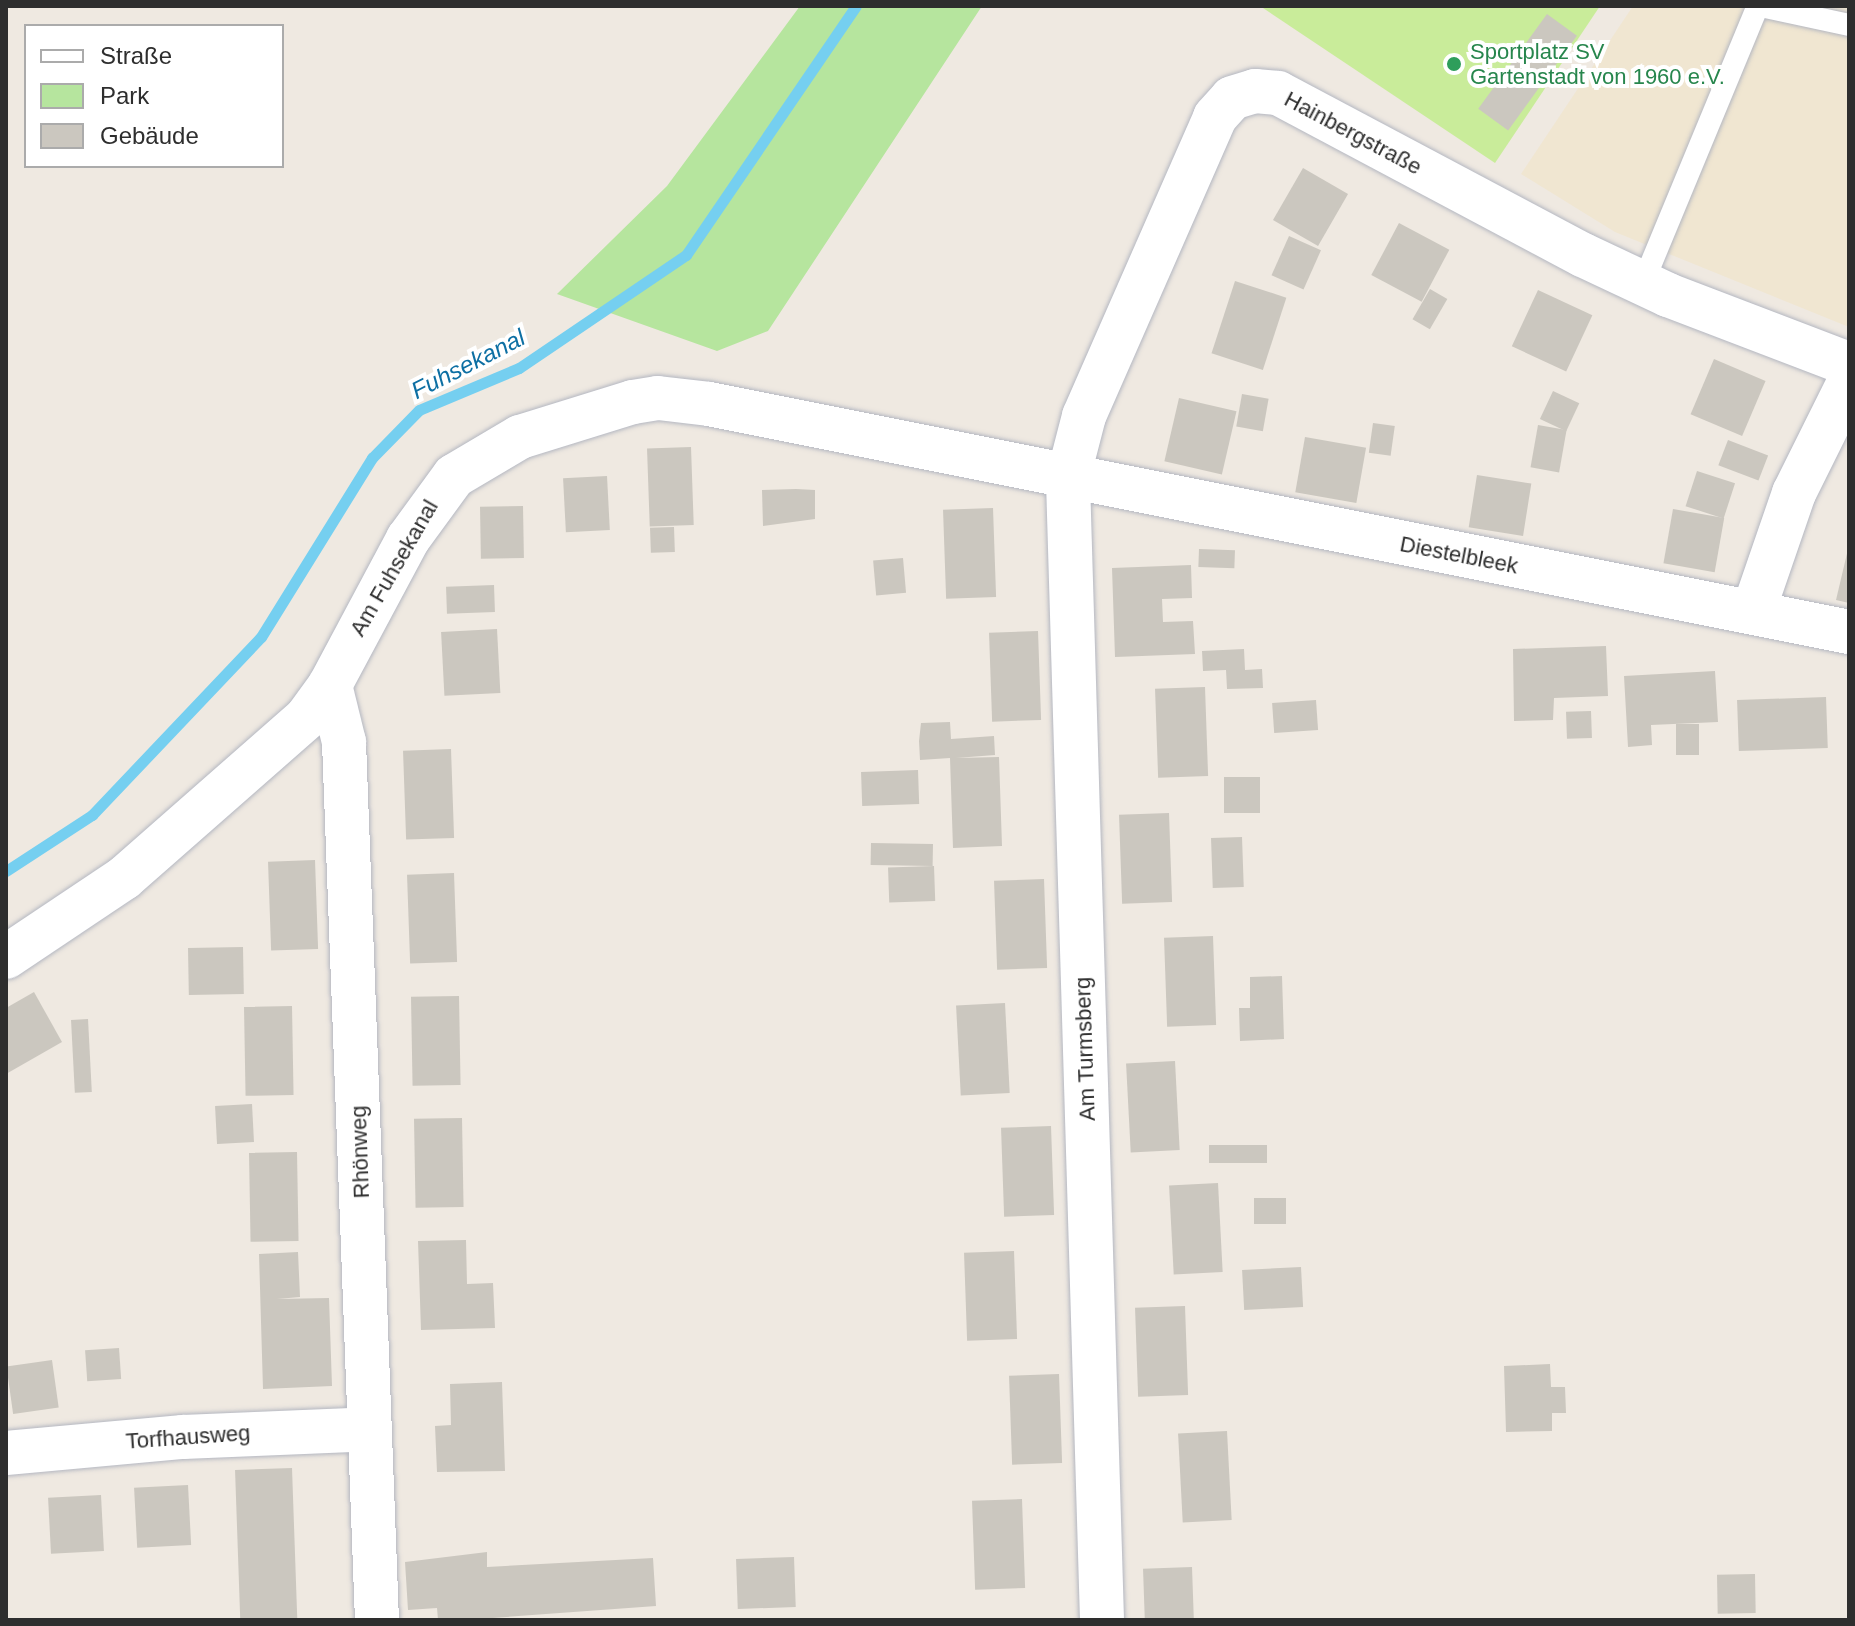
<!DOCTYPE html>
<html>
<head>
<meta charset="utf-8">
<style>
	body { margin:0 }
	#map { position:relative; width:1855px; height:1626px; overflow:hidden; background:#efe9e1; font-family:Arial,sans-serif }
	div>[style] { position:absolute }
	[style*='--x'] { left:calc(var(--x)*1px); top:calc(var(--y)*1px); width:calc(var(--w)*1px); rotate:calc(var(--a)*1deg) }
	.education>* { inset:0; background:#f0e6d1 }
	.green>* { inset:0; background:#b6e59e }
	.pitch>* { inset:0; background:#c9ec9a }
	.stream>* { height:11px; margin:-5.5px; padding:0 5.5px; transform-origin:5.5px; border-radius:5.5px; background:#75cff0 }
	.building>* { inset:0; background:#cbc7bf; transform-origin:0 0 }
	.roads { filter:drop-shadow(0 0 2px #b4b7c1) drop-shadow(0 0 2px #b4b7c1) }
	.lane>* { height:22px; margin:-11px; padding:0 11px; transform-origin:11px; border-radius:11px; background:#fff }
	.street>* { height:44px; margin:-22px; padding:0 22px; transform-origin:22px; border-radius:22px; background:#fff }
	.dots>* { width:22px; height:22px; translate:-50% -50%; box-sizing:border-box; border:4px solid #fff; border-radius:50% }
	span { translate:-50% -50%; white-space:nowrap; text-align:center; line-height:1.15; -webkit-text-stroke:8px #fff; paint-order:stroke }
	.leisure-label { font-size:22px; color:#27864d }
	.left { translate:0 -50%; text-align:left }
	.street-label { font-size:22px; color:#2e2e2e }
	.water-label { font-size:24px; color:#0d6fa3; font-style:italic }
	.frame { position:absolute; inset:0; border:8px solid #2e2e2e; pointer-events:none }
	.legend { position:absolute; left:24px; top:24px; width:260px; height:144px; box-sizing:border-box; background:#fff; border:2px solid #ababab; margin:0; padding:10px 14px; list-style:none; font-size:24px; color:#2e2e2e }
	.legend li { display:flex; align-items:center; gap:16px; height:40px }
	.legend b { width:40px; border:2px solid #ababab }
</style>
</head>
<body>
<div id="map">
	<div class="education">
		<i style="clip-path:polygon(1633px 6px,1849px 6px,1849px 327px,1615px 232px,1521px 174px)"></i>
	</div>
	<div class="green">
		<i style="clip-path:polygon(800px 6px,982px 6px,768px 331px,717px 351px,557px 294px,667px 186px)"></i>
	</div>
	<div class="pitch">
		<i style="clip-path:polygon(1260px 6px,1600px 6px,1495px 163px)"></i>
	</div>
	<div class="stream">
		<i style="--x:6;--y:871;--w:103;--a:-33.1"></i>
		<i style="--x:92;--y:815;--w:245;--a:-46.5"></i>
		<i style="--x:261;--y:637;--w:211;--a:-58.2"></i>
		<i style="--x:372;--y:458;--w:67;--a:-45.6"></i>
		<i style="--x:419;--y:410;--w:108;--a:-22.8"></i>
		<i style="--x:519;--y:368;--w:202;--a:-34.1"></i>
		<i style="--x:686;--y:255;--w:301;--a:-55.7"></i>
	</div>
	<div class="building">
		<i style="left:1547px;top:14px;width:37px;height:117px;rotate:36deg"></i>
		<i style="left:1303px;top:168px;width:52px;height:60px;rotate:30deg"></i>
		<i style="left:1399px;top:223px;width:57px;height:59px;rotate:28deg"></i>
		<i style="left:1289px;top:236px;width:35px;height:43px;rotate:24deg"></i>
		<i style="left:1235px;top:281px;width:54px;height:76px;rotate:18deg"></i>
		<i style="left:1430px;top:289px;width:20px;height:35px;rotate:30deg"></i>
		<i style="left:1538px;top:290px;width:60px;height:62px;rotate:25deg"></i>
		<i style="left:1714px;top:359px;width:56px;height:60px;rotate:23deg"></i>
		<i style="left:1553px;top:391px;width:29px;height:31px;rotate:25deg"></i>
		<i style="left:1242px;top:394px;width:27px;height:33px;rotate:10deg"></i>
		<i style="left:1179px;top:398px;width:59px;height:65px;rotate:13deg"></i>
		<i style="left:1373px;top:423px;width:22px;height:30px;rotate:8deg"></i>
		<i style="left:1538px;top:425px;width:29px;height:43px;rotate:10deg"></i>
		<i style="left:1305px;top:437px;width:62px;height:56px;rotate:10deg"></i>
		<i style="left:1728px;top:440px;width:43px;height:27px;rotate:21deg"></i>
		<i style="left:691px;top:447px;width:78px;height:44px;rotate:88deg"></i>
		<i style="left:1697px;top:471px;width:40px;height:37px;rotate:18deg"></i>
		<i style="left:1477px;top:475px;width:55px;height:53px;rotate:9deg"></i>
		<i style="left:607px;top:476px;width:54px;height:44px;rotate:87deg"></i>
		<i style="clip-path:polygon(796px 489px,815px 490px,815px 519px,763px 526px,762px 490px)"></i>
		<i style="left:523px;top:506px;width:52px;height:43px;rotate:89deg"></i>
		<i style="left:993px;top:508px;width:89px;height:50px;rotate:88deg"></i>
		<i style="left:1673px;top:509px;width:52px;height:55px;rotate:10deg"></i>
		<i style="left:674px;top:527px;width:25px;height:24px;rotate:88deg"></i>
		<i style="clip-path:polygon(1849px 545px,1849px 603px,1836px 600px)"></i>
		<i style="left:1199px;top:549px;width:36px;height:18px;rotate:2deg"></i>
		<i style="left:903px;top:558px;width:35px;height:30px;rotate:85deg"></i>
		<i style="clip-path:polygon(1191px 565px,1192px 598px,1162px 599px,1163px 622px,1193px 621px,1195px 654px,1115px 657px,1112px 568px)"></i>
		<i style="left:494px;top:585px;width:27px;height:48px;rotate:88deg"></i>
		<i style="left:497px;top:629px;width:64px;height:56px;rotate:87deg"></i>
		<i style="left:1038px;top:631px;width:89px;height:49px;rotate:88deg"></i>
		<i style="clip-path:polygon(1606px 646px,1608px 696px,1554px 698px,1553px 720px,1514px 721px,1513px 649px)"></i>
		<i style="clip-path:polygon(1244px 649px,1245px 670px,1262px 669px,1263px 688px,1227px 689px,1226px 670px,1203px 671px,1202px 651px)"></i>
		<i style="clip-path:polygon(1715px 671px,1718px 722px,1651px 725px,1652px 745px,1628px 747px,1624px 676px)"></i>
		<i style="left:1205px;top:687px;width:89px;height:50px;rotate:88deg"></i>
		<i style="left:1826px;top:697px;width:51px;height:89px;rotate:88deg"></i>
		<i style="left:1316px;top:700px;width:30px;height:44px;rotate:86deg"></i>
		<i style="left:1591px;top:711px;width:27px;height:25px;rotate:88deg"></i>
		<i style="clip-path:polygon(950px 722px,951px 739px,994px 736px,995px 755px,956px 758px,999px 757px,1002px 846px,953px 848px,950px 758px,920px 760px,919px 741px,921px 723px)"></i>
		<i style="left:1699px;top:724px;width:31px;height:23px;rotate:90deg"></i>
		<i style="left:451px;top:749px;width:89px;height:48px;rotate:88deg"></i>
		<i style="left:918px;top:770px;width:34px;height:57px;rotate:88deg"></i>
		<i style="left:1224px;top:777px;width:36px;height:36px"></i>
		<i style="left:1169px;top:813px;width:89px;height:50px;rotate:88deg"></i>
		<i style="left:1242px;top:837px;width:50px;height:31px;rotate:88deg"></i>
		<i style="left:871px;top:843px;width:62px;height:22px;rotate:1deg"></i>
		<i style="left:315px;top:860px;width:89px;height:47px;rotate:88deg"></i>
		<i style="left:934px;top:866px;width:35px;height:46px;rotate:88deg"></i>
		<i style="left:454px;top:873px;width:89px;height:47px;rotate:88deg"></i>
		<i style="left:1044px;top:879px;width:89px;height:50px;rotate:88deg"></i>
		<i style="left:1213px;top:936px;width:89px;height:49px;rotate:88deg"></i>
		<i style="left:243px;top:947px;width:47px;height:55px;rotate:89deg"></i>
		<i style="clip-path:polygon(1282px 976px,1284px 1039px,1240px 1041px,1239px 1008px,1250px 1008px,1250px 977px)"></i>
		<i style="clip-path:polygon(34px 992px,62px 1042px,6px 1074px,6px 1008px)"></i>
		<i style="left:459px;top:996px;width:89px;height:48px;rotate:89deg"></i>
		<i style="left:1005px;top:1003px;width:90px;height:49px;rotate:87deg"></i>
		<i style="left:292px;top:1006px;width:89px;height:48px;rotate:89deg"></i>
		<i style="left:88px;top:1019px;width:73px;height:17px;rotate:87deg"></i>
		<i style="left:1175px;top:1061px;width:89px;height:49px;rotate:87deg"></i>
		<i style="left:252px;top:1104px;width:38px;height:37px;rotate:87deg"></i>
		<i style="left:462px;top:1118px;width:89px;height:48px;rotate:89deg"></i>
		<i style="left:1051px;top:1126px;width:89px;height:50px;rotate:88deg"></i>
		<i style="left:1267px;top:1145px;width:18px;height:58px;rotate:90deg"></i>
		<i style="left:297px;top:1152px;width:89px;height:48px;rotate:89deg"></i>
		<i style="left:1218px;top:1183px;width:89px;height:49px;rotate:87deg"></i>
		<i style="left:1254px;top:1198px;width:32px;height:26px"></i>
		<i style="clip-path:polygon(466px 1240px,467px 1284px,493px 1283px,495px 1328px,421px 1330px,418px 1241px)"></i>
		<i style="left:1014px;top:1251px;width:88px;height:50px;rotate:88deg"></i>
		<i style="clip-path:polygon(298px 1252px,300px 1297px,277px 1299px,329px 1298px,332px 1386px,263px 1389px,259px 1254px)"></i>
		<i style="left:1301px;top:1267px;width:40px;height:59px;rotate:87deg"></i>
		<i style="left:1185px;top:1306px;width:89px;height:50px;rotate:88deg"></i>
		<i style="left:119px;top:1348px;width:31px;height:34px;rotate:86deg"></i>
		<i style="left:52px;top:1360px;width:48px;height:46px;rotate:82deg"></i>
		<i style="clip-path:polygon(1550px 1364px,1551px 1387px,1565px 1387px,1566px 1413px,1552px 1413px,1552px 1431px,1506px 1432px,1504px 1366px)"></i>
		<i style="left:1059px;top:1374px;width:89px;height:50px;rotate:88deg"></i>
		<i style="clip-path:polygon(502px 1382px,505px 1471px,437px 1472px,435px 1426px,451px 1425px,450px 1384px)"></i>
		<i style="left:1227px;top:1431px;width:89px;height:49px;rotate:87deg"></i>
		<i style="left:292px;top:1468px;width:152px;height:57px;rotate:88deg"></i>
		<i style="left:188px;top:1485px;width:60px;height:54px;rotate:87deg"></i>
		<i style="left:101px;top:1495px;width:56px;height:53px;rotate:87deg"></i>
		<i style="left:1022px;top:1499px;width:89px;height:50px;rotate:88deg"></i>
		<i style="clip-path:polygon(487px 1552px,487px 1567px,653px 1558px,656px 1606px,465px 1620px,438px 1620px,437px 1608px,408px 1610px,405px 1562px)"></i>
		<i style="left:794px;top:1557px;width:50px;height:58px;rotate:88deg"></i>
		<i style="left:1192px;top:1567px;width:53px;height:49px;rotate:88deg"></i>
		<i style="left:1755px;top:1574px;width:39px;height:38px;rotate:89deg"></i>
	</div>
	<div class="roads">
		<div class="lane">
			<i style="--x:1761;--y:6;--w:90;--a:12.2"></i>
			<i style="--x:1643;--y:283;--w:300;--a:-67.5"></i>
		</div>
		<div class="street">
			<i style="--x:1753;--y:612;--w:126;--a:-71"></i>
			<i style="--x:1794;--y:493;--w:124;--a:-63.6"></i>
			<i style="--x:330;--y:685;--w:59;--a:76.2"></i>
			<i style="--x:344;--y:742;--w:879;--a:87.85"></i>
			<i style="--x:6;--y:957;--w:142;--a:-33.8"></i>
			<i style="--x:124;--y:878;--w:244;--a:-41.3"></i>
			<i style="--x:307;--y:717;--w:39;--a:-54"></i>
			<i style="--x:330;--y:685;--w:166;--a:-61.9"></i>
			<i style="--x:408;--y:539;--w:78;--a:-53.9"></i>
			<i style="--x:454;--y:476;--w:77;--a:-30.6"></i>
			<i style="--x:520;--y:437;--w:118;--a:-17.2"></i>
			<i style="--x:633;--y:402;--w:25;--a:-9"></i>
			<i style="--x:658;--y:398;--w:51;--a:6.7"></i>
			<i style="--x:709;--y:404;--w:1163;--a:11.31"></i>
			<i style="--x:6;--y:1453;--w:178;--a:-5.2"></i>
			<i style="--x:183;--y:1437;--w:187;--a:-2.4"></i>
			<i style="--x:1102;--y:1620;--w:1143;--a:-91.71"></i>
			<i style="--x:1068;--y:478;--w:64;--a:-75.5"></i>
			<i style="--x:1084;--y:416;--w:326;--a:-66.3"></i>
			<i style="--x:1215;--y:117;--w:25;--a:-48"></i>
			<i style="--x:1232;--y:98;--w:24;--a:-17"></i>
			<i style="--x:1255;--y:91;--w:23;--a:5"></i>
			<i style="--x:1278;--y:93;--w:345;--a:28"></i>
			<i style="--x:1583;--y:255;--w:94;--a:25.2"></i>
			<i style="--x:1668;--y:295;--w:194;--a:20.9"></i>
		</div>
	</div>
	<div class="dots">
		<i style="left:1454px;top:64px;background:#2e9e5b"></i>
	</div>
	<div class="leisure-label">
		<span class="left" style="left:1470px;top:64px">Sportplatz SV<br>Gartenstadt von 1960 e.V.</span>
	</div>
	<div class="street-label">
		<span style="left:1353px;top:133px;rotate:28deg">Hainbergstraße</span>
		<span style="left:1459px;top:555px;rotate:11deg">Diestelbleek</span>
		<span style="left:394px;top:568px;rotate:-60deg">Am Fuhsekanal</span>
		<span style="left:1085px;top:1049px;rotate:-92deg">Am Turmsberg</span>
		<span style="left:360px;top:1152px;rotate:-92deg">Rhönweg</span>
		<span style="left:188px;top:1437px;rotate:-4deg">Torfhausweg</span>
	</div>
	<div class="water-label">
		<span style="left:468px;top:364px;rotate:-27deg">Fuhsekanal</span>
	</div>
	<div class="frame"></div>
	<ul class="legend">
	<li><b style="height:10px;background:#fff"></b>Straße</li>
	<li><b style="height:22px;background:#b6e59e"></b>Park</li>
	<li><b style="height:22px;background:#cbc7bf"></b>Gebäude</li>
	</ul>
</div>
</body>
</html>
